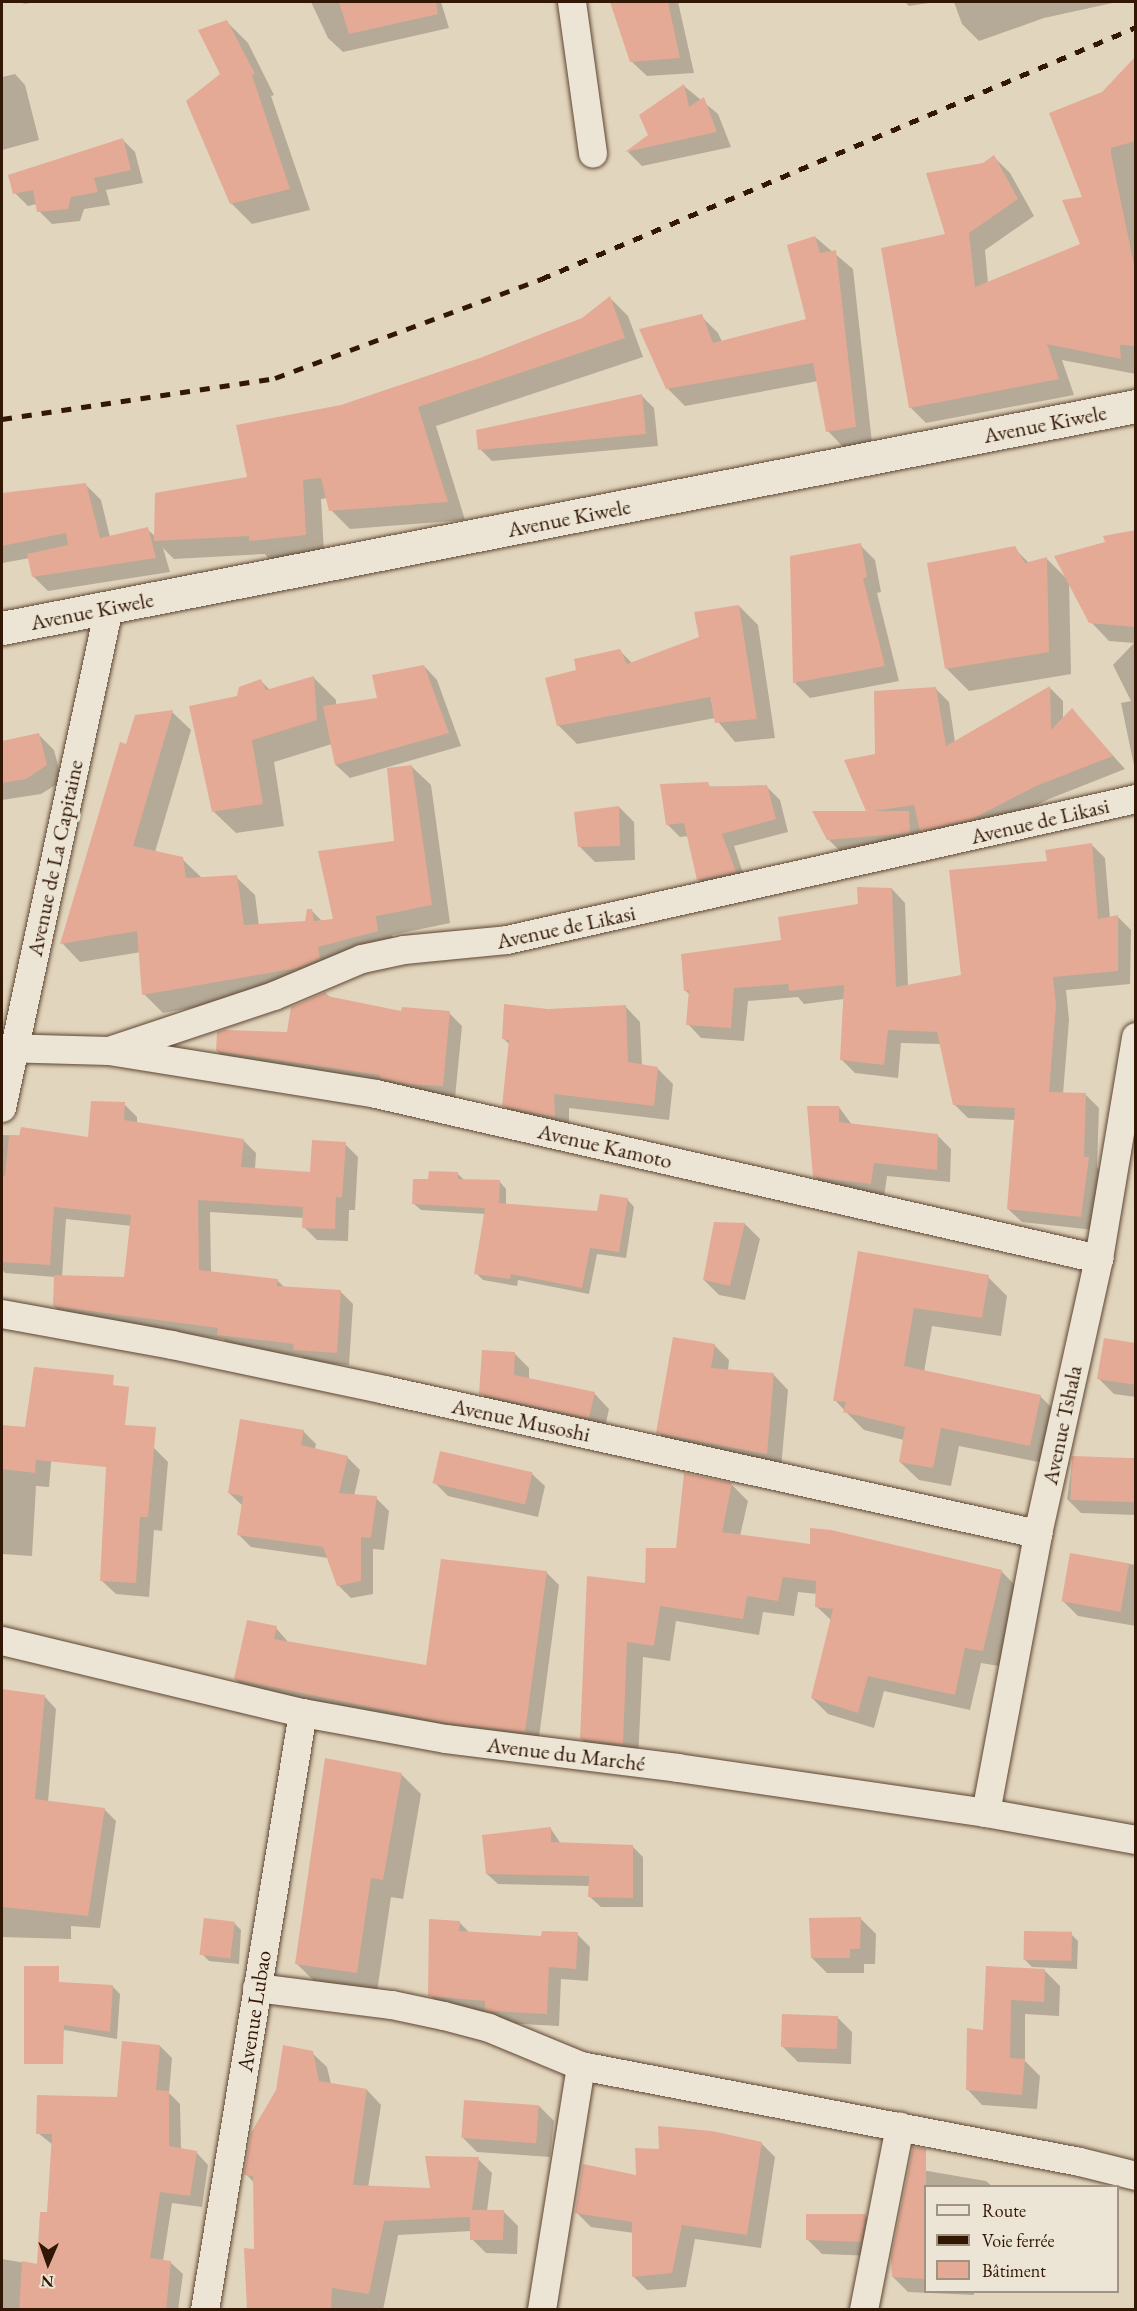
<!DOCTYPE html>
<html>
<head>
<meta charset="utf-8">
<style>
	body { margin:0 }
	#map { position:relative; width:1137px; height:2311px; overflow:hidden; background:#e2d5bd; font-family:"EB Garamond",serif }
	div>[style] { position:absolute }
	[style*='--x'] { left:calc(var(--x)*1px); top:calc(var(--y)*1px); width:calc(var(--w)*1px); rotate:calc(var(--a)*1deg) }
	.shadow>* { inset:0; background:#0003 }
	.building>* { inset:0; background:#e4aa95; transform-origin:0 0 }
	.roads { filter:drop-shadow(0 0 2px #5e4632) drop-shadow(0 0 2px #5e4632) }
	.minor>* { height:28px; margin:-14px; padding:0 14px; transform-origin:14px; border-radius:14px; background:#ece4d4 }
	.tertiary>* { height:33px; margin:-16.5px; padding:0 16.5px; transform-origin:16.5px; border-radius:16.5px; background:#ece4d4 }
	.rail>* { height:4.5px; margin-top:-2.25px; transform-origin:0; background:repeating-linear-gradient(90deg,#321704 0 10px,transparent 0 20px) }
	span { translate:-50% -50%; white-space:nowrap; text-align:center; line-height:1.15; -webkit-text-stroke:6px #ece4d4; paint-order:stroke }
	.street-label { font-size:22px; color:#321704 }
	.frame { position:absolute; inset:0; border:3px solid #321704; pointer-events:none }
	.legend { position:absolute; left:924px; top:2185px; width:195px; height:108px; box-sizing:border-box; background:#ece4d4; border:2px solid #a29281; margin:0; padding:8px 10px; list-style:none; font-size:18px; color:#321704 }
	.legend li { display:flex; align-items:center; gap:12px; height:30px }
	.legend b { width:30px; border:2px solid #a29281 }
	.north { position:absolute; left:18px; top:2233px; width:60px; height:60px; -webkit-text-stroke:4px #ece4d4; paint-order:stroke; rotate:182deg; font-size:16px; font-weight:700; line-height:24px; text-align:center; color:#321704 }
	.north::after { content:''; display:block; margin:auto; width:21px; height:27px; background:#321704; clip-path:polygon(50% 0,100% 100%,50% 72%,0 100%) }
</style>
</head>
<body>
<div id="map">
	<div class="shadow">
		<i style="clip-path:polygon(22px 2px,36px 2px,24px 4px)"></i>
		<i style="clip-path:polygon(311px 2px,441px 2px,449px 28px,343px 52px,328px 38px)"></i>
		<i style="clip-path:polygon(612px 2px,678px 2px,694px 73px,647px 76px,631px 61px)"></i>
		<i style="clip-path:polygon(905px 2px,935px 2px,909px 6px)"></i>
		<i style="clip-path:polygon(954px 2px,1117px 2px,1044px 18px,979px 41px,962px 24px)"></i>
		<i style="clip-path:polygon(227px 22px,248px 43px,274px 95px,271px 96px,310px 210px,252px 224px,231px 203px,222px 75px)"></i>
		<i style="clip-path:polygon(1136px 73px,1136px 374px,1062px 360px,1074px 395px,926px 423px,910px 407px,947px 236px,983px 164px,994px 157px,1010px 173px,1034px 216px,985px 250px,988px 283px,1082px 245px,1084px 198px,1103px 94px)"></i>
		<i style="clip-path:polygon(15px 74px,25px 85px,39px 140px,2px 150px,2px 77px)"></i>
		<i style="clip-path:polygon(684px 86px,718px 114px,731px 147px,642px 166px,628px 152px,650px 136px)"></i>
		<i style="clip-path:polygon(122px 139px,135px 152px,143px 183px,106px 190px,110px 205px,84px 209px,80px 221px,52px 224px,39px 211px,37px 204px,28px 206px,15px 193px)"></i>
		<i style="clip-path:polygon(815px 237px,853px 269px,872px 443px,844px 448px,828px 431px,818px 381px,685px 406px,668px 389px,701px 316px,718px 333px,722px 342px,808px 320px)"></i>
		<i style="clip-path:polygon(610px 298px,628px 316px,643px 357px,436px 426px,465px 520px,350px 529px,331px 510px,328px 498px,321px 499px,324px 553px,269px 559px,265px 554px,174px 559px,163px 548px,170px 572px,48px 591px,33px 576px,30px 558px,2px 563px,2px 507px,86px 485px,101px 500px,110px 537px,147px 529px,156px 537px,249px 478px,341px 406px,480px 359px,583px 319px)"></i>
		<i style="clip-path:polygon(642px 396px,654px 408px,658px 446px,492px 461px,480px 449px)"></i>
		<i style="clip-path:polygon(1136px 531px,1136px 775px,1121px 703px,1131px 701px,1113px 665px,1134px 643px,1109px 641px,1091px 622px,1069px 580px,1071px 674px,969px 691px,947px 669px,1014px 548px,1030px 564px,1047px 559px,1068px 580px,1107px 544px)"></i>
		<i style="clip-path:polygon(860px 545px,875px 560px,881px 592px,877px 593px,899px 681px,810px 698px,795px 683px)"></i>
		<i style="clip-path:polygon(739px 606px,758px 625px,775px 738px,735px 742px,715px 718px,577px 744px,558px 725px,578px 671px,620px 651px,633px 664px,701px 638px)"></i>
		<i style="clip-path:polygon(424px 666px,437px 680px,461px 746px,350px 778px,336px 765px,332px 744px,274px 762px,284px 826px,236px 833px,213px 811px,261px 681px,270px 690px,314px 678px,336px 700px,336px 706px,379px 700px)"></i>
		<i style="clip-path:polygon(935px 688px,949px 702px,955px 742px,1050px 688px,1063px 701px,1063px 719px,1084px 723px,1125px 769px,1049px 799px,985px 831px,934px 843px,922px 830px,922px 845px,841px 852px,828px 839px,868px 812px,877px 755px)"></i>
		<i style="clip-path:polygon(172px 712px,191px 730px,155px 852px,182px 859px,202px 878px,236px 877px,255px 895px,259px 926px,307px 923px,311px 910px,323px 922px,334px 921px,395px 843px,412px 767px,431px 785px,450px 923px,392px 935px,396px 949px,317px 986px,163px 1013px,144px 994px,141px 952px,80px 962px,62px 943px,127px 746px)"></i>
		<i style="clip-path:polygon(39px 735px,54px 750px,62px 781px,41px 794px,2px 800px,2px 742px)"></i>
		<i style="clip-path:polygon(661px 786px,767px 787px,780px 800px,788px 832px,734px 846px,747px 885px,711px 893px,699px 880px,689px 836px,680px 837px,667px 824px)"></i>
		<i style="clip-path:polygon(619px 807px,634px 822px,635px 860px,595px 862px,580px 847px)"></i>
		<i style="clip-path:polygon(1091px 844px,1105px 858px,1110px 918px,1118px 917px,1131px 930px,1130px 984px,1066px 990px,1069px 1020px,1063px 1094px,1086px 1095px,1099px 1108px,1097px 1167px,1102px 1172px,1094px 1230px,1022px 1222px,1008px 1209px,1015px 1120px,968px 1118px,954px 1104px,941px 1044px,901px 1043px,898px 1078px,855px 1073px,841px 1059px,844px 999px,804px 1004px,798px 997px,748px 1001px,744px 1041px,701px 1038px,688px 1024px,690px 995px,685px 990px,892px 889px,905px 903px,908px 986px,963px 976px,1048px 862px)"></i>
		<i style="clip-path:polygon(326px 994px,331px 998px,402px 1013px,449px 1013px,462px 1026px,455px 1098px,230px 1064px,217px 1051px,288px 1034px)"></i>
		<i style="clip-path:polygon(625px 1006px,640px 1022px,642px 1066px,658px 1069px,673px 1084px,669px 1120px,569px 1108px,569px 1132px,519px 1120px,503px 1105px,510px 1045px,504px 1039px,548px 1011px)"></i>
		<i style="clip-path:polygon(evenodd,124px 1104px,137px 1117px,137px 1123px,243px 1140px,256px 1153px,255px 1169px,312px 1174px,345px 1144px,358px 1157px,355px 1210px,349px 1210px,348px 1241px,317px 1240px,304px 1227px,304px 1218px,210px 1212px,211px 1273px,277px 1280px,285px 1288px,340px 1291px,353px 1304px,349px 1365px,308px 1362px,301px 1356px,232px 1347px,223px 1339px,67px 1319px,54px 1306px,55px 1277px,5px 1273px,2px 1269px,2px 1219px,11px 1220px,2px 1180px,2px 1135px,90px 1138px,124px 1104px,66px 1219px,132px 1226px,126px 1279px,62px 1277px,66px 1219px)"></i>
		<i style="clip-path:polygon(839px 1107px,852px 1125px,938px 1136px,951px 1149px,950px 1182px,887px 1176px,884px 1197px,828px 1190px,814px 1176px)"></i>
		<i style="clip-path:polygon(458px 1174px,465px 1181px,499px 1181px,506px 1189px,506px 1205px,598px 1213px,627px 1199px,634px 1207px,626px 1258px,597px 1254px,589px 1294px,518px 1280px,517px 1286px,483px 1280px,476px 1273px,486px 1214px,421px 1210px,413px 1203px,429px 1180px)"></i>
		<i style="clip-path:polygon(715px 1223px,745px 1224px,760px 1239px,745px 1300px,719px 1295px,704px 1280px)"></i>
		<i style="clip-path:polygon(859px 1253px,988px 1277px,1007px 1296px,1001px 1336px,932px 1326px,924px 1372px,1040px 1396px,1059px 1415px,1049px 1464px,959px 1446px,951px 1486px,919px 1480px,900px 1462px,904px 1440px,864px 1430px,845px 1411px,835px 1400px)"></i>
		<i style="clip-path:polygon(714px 1345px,729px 1360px,728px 1371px,773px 1374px,788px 1390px,781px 1468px,673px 1448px,658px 1432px)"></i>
		<i style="clip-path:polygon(1136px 1345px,1136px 1397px,1114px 1394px,1099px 1379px)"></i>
		<i style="clip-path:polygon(514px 1353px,529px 1368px,529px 1380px,594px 1393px,609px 1409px,604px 1432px,496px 1409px,481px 1393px)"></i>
		<i style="clip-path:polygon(303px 1431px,316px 1444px,315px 1449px,347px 1457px,360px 1470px,354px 1496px,376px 1498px,389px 1511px,384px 1550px,373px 1549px,373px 1594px,351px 1598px,338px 1585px,328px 1558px,251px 1547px,238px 1534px,243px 1506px,229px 1493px)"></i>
		<i style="clip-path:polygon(2px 1433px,37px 1437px,52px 1452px,49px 1487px,36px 1486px,32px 1556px,2px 1554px)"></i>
		<i style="clip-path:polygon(153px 1447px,168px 1462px,162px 1531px,154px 1530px,149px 1597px,116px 1594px,101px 1580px)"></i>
		<i style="clip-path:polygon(1073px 1458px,1136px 1458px,1136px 1515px,1081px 1513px,1067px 1499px)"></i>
		<i style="clip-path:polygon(532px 1474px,545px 1486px,538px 1517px,448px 1496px,435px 1483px)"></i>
		<i style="clip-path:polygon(732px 1485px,748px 1501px,740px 1536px,1001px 1571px,1017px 1587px,999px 1666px,981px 1663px,970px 1710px,884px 1691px,874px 1728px,828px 1714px,812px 1698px,832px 1621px,816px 1606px,817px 1594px,798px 1592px,794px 1616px,763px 1612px,759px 1635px,676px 1621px,670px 1661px,643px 1657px,638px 1760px,597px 1755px,581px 1738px,647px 1585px)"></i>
		<i style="clip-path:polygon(1071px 1554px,1136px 1565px,1136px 1626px,1078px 1616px,1063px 1601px)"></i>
		<i style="clip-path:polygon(546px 1572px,559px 1585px,538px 1745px,249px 1692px,235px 1679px,276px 1628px,289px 1643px,427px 1667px)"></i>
		<i style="clip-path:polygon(2px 1691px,44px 1696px,56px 1709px,48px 1802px,104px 1809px,116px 1821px,100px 1928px,71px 1926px,71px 1939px,2px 1937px)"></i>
		<i style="clip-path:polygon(401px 1774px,421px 1794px,403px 1899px,391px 1897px,377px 1992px,317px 1984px,297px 1964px)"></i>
		<i style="clip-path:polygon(551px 1829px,561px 1844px,633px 1847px,643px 1857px,643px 1907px,601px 1907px,590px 1897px,590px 1886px,498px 1884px,487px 1874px)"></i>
		<i style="clip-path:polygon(861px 1919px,876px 1934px,875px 1964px,864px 1964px,864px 1973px,827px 1973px,812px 1958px)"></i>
		<i style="clip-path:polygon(459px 1922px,470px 1933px,543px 1938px,577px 1934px,590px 1947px,588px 1981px,561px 1979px,559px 2026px,503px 2023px,489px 2012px,442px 2008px,430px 1995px)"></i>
		<i style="clip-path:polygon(234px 1923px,241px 1930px,239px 1964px,209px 1961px,202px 1954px)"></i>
		<i style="clip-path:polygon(1071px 1934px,1078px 1941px,1077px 1969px,1032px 1967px,1025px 1960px)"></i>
		<i style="clip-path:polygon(988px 1967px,1045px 1971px,1060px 1986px,1059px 2016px,1025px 2014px,1025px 2061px,1040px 2076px,1037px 2109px,982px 2105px,967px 2089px,984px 2031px)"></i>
		<i style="clip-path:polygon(112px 1986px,120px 1994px,117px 2039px,47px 2027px)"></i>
		<i style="clip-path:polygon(837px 2017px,852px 2032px,851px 2064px,798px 2062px,783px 2047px)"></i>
		<i style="clip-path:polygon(160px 2046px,172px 2058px,169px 2093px,180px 2104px,181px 2150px,196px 2152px,208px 2165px,202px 2207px,172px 2203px,163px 2261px,170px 2262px,183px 2274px,178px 2310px,2px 2310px,2px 2259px,38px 2265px,49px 2214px,53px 2145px,38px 2133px,118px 2098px)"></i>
		<i style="clip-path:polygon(312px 2053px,327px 2067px,331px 2084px,367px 2090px,381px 2105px,368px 2188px,431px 2190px,478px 2159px,492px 2173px,487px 2211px,503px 2211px,518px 2226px,517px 2254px,486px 2253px,472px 2239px,472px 2231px,398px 2235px,383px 2310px,248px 2310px,255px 2251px,255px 2184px,246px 2174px)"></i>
		<i style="clip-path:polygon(539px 2106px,554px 2121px,550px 2157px,477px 2152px,462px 2137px)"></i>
		<i style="clip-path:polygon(761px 2143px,775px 2157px,761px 2248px,695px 2239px,686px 2287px,647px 2290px,633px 2276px,634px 2233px,591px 2227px,577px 2213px,638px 2177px,660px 2150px)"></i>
		<i style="clip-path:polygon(910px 2168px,986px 2181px,992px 2186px,926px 2186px,926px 2292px,974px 2292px,974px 2295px,908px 2292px,893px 2277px)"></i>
		<i style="clip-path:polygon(865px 2216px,880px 2231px,875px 2256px,822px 2254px,807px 2239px)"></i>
	</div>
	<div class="building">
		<i style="clip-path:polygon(339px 2px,436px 2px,438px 14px,349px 34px)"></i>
		<i style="clip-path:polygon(610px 2px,668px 2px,680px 58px,630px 62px)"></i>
		<i style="clip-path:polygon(227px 20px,255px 74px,252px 75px,290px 189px,230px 204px,186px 101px,220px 74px,198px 30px)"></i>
		<i style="clip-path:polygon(1136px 56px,1136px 141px,1111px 148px,1111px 154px,1136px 274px,1136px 346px,1120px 345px,1121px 359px,1047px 344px,1059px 379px,909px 408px,881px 248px,945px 234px,926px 173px,983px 163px,994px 155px,1018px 199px,969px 233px,975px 287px,1080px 244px,1062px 200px,1082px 197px,1049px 113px,1102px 92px)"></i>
		<i style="clip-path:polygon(684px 84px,689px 107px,704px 97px,717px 132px,625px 152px,648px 135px,639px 115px)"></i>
		<i style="clip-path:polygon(123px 138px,131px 170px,94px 178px,98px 192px,71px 197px,68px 209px,37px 212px,33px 190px,13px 194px,8px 175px)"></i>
		<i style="clip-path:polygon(815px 236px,820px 253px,836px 250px,856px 427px,826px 432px,813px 363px,666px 389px,639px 329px,702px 314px,713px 343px,806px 319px,787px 245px)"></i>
		<i style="clip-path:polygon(610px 296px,625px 338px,418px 407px,448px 502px,329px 511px,321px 478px,303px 480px,306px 535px,249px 541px,249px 536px,154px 541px,155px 493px,247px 477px,236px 425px,341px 405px,480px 358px,582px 318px)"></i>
		<i style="clip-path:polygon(642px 394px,646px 434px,478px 450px,476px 430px)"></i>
		<i style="clip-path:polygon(86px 483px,100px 538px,148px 527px,156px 558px,32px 577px,27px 554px,68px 545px,66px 533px,2px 546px,2px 493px)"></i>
		<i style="clip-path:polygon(1136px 530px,1136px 627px,1089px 623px,1054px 556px,1105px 542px,1103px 536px)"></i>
		<i style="clip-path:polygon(861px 543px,867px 577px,863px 578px,885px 666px,793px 683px,790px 556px)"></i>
		<i style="clip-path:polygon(1015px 546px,1025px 563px,1047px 557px,1049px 652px,945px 669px,927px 563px)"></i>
		<i style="clip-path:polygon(739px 605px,757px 719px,715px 723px,710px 697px,557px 726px,545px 678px,576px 670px,574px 659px,620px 649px,627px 664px,699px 637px,694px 612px)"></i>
		<i style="clip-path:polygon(424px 665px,449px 733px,335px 765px,323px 706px,377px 698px,372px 675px)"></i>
		<i style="clip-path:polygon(314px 676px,317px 720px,252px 740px,263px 804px,212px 812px,189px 706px,237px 696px,239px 687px,261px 679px,266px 690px)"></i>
		<i style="clip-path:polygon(1050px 686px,1051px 730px,1072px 708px,1113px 756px,1036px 786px,972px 819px,920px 831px,914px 805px,874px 811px,909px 811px,910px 833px,827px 840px,812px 811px,866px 811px,844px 760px,875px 754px,874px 691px,936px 687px,946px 746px)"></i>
		<i style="clip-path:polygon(173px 710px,133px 846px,183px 857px,186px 878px,237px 875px,244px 925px,305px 921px,307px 909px,312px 909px,314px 921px,333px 919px,318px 851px,394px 841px,387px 768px,412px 765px,432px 905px,372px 917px,376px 916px,378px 931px,318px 947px,320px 959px,297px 968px,142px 995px,137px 931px,60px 944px,120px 742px,126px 744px,135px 715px)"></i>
		<i style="clip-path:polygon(39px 733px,47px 765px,26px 779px,2px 783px,2px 741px)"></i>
		<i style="clip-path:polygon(708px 782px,710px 787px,767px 785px,776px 819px,722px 834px,736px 872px,697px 880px,684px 823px,666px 825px,660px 784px)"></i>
		<i style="clip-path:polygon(619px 806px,620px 846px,578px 847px,574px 812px)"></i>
		<i style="clip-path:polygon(1092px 843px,1098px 919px,1118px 915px,1118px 971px,1053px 977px,1056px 1005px,1049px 1092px,1086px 1093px,1084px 1157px,1089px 1157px,1081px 1217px,1007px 1209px,1015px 1108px,953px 1105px,937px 1032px,888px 1030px,884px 1065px,840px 1060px,844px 985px,789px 991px,788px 984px,734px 988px,731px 1028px,686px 1025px,689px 990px,684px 991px,681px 954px,781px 940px,778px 917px,858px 904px,857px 887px,892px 888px,896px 987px,961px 975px,949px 870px,1047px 861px,1045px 850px)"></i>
		<i style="clip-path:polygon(326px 992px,327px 996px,401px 1011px,402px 1007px,450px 1011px,443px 1086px,407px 1084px,380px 1078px,380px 1075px,216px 1051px,217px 1032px,225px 1030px,287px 1032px,291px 1007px)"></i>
		<i style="clip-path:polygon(504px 1004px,548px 1009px,626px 1005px,628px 1062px,658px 1067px,654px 1106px,554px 1094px,555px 1117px,502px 1106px,509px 1040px,502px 1039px)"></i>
		<i style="clip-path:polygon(91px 1101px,125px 1102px,124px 1120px,244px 1139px,241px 1167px,310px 1172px,312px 1140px,346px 1142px,342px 1198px,336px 1197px,335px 1229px,302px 1228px,303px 1207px,198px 1200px,199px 1270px,278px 1279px,277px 1286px,341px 1290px,337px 1353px,293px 1350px,294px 1344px,217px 1335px,218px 1328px,53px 1306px,54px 1275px,124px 1277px,131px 1215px,54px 1207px,50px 1265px,2px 1262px,2px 1176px,5px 1176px,9px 1135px,19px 1136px,21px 1127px,88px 1137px)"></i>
		<i style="clip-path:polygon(807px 1106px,839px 1106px,839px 1122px,938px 1134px,937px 1170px,874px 1163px,871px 1184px,813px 1177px)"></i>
		<i style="clip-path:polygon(429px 1171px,458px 1172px,458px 1179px,500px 1180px,499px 1203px,597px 1211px,600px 1194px,628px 1198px,619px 1252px,590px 1248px,582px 1288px,511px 1274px,510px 1279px,474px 1274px,485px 1208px,412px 1204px,413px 1179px,428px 1179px)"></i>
		<i style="clip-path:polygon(714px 1222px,745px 1223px,730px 1286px,703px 1280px)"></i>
		<i style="clip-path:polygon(858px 1251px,989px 1275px,982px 1318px,914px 1308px,904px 1366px,1041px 1395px,1030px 1446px,941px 1428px,933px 1468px,899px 1462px,905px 1427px,843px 1412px,846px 1402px,833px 1401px)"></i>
		<i style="clip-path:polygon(673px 1337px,715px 1344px,711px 1368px,774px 1373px,767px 1454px,656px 1433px)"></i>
		<i style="clip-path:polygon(1104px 1338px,1136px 1343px,1136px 1385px,1097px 1379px)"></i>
		<i style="clip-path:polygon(482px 1350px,515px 1352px,514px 1375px,595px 1392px,589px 1418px,479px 1394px)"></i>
		<i style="clip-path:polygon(34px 1367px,114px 1375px,113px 1385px,129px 1387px,125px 1425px,156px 1427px,148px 1517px,140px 1517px,136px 1583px,100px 1581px,106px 1467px,36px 1460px,35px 1473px,2px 1469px,2px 1425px,25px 1427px)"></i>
		<i style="clip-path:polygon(240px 1419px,304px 1430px,301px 1445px,348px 1456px,339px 1493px,377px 1496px,371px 1538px,361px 1537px,361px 1581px,337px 1586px,323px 1547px,237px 1535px,243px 1496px,228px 1493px)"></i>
		<i style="left:440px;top:1451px;width:95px;height:33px;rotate:13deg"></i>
		<i style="left:1072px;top:1456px;width:64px;height:44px;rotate:2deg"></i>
		<i style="clip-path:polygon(684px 1473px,732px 1483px,722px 1532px,810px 1544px,810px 1528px,831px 1530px,1002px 1570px,983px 1651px,965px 1648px,955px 1695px,868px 1676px,858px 1713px,811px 1698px,833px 1609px,815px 1607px,816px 1581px,783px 1577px,778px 1601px,747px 1596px,743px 1619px,660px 1606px,654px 1646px,627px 1642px,623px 1744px,580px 1739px,587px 1576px,645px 1583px,646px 1548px,676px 1548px)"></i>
		<i style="left:1070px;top:1553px;width:60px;height:49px;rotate:10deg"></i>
		<i style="clip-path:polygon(441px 1559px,547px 1571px,525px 1732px,448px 1723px,234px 1679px,247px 1620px,277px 1626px,274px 1639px,426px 1665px)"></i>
		<i style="clip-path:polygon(2px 1689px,45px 1695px,35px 1799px,105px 1808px,88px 1916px,2px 1907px)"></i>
		<i style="clip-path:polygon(325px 1758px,402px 1773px,383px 1880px,371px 1878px,357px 1973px,295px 1964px)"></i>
		<i style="clip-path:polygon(551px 1827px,551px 1842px,633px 1845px,633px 1898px,588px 1897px,589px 1876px,486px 1874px,482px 1835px)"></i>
		<i style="clip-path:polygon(861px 1917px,860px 1949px,850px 1949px,850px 1958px,811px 1958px,809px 1918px)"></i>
		<i style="left:204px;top:1918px;width:31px;height:37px;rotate:7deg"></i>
		<i style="clip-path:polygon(429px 1919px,460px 1921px,459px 1931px,541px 1936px,542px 1931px,578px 1932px,576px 1969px,549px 1967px,547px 2014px,490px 2011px,485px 2010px,485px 2001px,428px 1996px)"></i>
		<i style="left:1024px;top:1931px;width:48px;height:29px;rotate:1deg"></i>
		<i style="clip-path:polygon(24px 1966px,59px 1966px,59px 1982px,113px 1985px,110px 2032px,64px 2025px,63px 2064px,24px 2064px)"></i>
		<i style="clip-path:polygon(986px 1966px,1045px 1969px,1044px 2002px,1011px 2000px,1010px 2058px,1025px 2059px,1022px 2095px,966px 2090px,967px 2028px,983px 2030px)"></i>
		<i style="left:782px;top:2014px;width:56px;height:33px;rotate:2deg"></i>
		<i style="clip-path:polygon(122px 2041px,160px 2045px,156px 2090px,169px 2091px,169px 2146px,197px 2151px,190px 2196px,160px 2192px,150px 2258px,171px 2261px,166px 2310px,19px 2310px,22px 2261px,37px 2264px,40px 2212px,47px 2212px,52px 2134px,36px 2134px,37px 2095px,117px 2097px)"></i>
		<i style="clip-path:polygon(283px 2045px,313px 2051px,319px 2081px,367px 2089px,353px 2185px,430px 2188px,425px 2156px,479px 2157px,472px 2210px,504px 2210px,503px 2240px,470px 2240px,470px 2217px,384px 2221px,369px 2294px,332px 2288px,331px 2310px,247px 2310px,244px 2248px,254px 2249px,253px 2176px,244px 2175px,251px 2133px,276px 2090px)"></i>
		<i style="left:464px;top:2100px;width:75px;height:38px;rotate:4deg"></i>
		<i style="clip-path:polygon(658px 2126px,712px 2131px,762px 2142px,747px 2235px,682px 2225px,672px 2273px,632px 2277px,632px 2222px,575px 2213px,583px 2164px,636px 2175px,635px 2148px,659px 2149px)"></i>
		<i style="clip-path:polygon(913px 2147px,926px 2149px,926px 2279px,892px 2277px,891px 2258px)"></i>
		<i style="clip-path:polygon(806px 2214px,866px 2214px,861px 2242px,806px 2240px)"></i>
	</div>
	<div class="roads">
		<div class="minor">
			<i style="--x:572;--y:2;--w:153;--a:82.1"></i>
			<i style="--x:2;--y:1048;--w:107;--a:1.6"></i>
			<i style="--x:109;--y:1051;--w:174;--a:-18.4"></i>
			<i style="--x:274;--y:996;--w:95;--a:-22.8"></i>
			<i style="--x:362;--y:959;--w:43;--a:-12.1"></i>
			<i style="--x:404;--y:950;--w:103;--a:-5.5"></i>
			<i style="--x:507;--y:940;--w:645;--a:-12.63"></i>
			<i style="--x:109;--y:1051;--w:270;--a:9.1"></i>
			<i style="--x:376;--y:1094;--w:742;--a:12.86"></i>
			<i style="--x:2;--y:1108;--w:511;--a:-77.92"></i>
			<i style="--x:2;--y:1314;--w:173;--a:10.3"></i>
			<i style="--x:172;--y:1345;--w:218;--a:11.9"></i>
			<i style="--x:385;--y:1390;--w:669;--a:12.44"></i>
			<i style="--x:2;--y:1641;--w:309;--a:13.5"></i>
			<i style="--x:303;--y:1713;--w:145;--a:10.3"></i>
			<i style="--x:446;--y:1739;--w:234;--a:7.1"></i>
			<i style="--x:678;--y:1768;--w:311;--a:8.3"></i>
			<i style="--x:986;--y:1813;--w:152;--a:10.2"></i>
			<i style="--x:986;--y:1813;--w:284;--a:-79.4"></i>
			<i style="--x:1038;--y:1534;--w:282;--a:-77.5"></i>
			<i style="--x:1099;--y:1259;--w:225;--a:-80.5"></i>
			<i style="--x:257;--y:1988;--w:136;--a:7.2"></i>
			<i style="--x:392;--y:2005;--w:53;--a:11.9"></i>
			<i style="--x:444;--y:2016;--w:47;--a:14.9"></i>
			<i style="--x:489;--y:2028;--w:100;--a:22.4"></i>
			<i style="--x:581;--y:2066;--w:508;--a:10.89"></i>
			<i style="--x:1080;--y:2162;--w:58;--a:14"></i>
			<i style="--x:205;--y:2310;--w:605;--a:-80.68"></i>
			<i style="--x:542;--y:2310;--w:247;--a:-80.9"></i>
			<i style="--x:864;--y:2310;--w:187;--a:-78.9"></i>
		</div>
		<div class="tertiary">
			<i style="--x:2;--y:628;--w:1156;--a:-11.08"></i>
		</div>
	</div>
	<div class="rail">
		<i style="--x:2;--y:419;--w:276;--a:-8.5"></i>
		<i style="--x:275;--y:378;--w:284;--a:-20.4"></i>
		<i style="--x:541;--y:279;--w:646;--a:-22.95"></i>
	</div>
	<div class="street-label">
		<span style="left:1045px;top:424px;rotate:-11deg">Avenue Kiwele</span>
		<span style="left:569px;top:518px;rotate:-11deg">Avenue Kiwele</span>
		<span style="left:92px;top:611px;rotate:-11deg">Avenue Kiwele</span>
		<span style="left:1040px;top:821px;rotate:-13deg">Avenue de Likasi</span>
		<span style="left:55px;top:858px;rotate:-78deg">Avenue de La Capitaine</span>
		<span style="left:566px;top:927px;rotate:-12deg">Avenue de Likasi</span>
		<span style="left:605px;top:1146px;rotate:13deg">Avenue Kamoto</span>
		<span style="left:521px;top:1420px;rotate:12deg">Avenue Musoshi</span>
		<span style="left:1062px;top:1425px;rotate:-78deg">Avenue Tshala</span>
		<span style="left:566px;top:1754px;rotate:7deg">Avenue du Marché</span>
		<span style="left:254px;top:2011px;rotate:-81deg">Avenue Lubao</span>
	</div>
	<div class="frame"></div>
	<ul class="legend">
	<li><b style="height:8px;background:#ece4d4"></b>Route</li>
	<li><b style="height:8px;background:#321704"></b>Voie ferrée</li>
	<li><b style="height:16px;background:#e4aa95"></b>Bâtiment</li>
	</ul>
	<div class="north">N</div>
</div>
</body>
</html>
